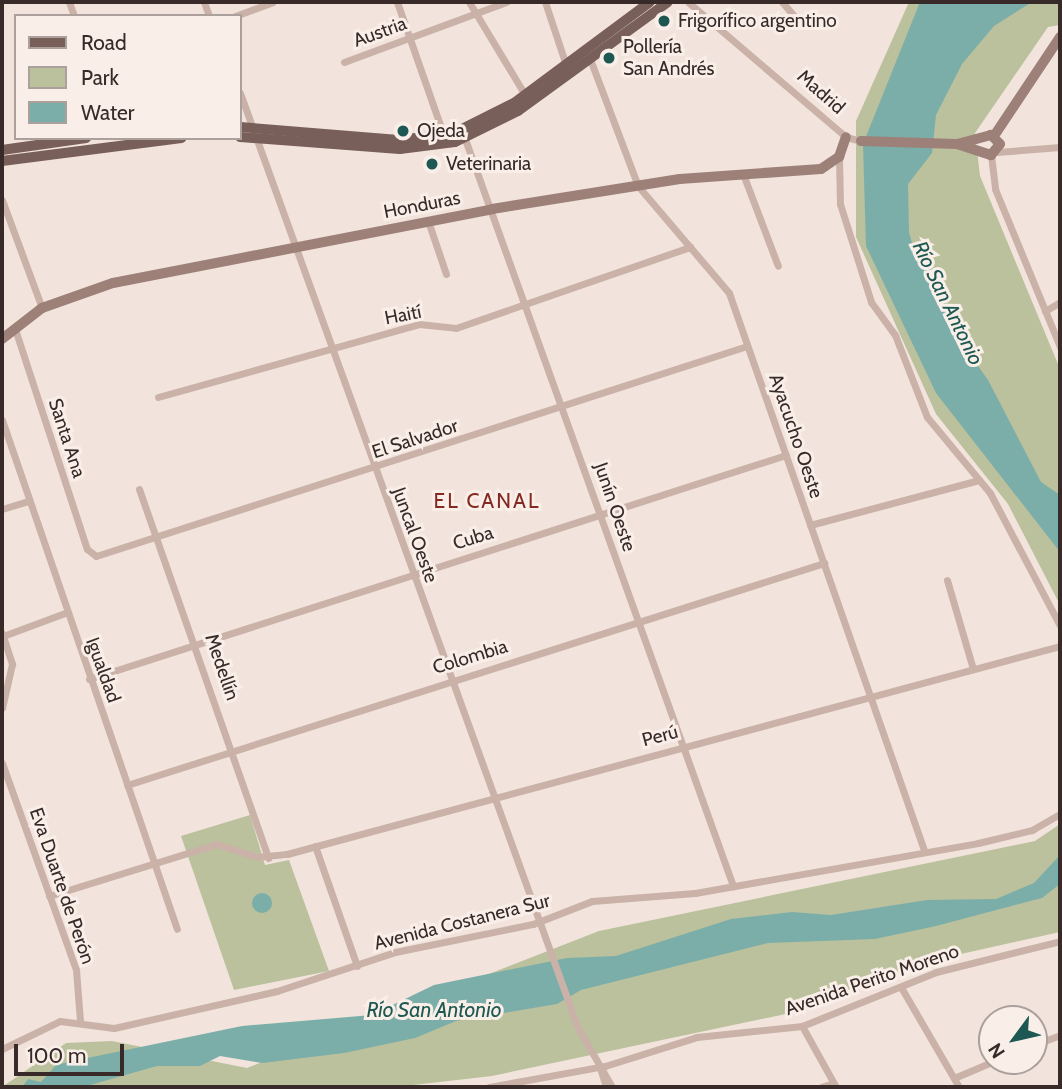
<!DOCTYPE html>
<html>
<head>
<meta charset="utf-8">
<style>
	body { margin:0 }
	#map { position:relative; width:1062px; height:1089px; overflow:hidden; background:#f2e4dc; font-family:Cabin,sans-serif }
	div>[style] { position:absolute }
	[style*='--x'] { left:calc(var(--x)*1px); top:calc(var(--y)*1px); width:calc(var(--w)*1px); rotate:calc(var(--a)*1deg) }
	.green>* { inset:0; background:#bac19c }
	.water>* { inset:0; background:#7baea9 }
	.round { border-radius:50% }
	.street>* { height:7px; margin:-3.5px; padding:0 3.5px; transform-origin:3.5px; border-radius:3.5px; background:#cab2a8 }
	.secondary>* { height:10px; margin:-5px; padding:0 5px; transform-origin:5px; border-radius:5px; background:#9d8179 }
	.primary>* { height:10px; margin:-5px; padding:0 5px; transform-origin:5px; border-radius:5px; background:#785f59 }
	.dots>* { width:19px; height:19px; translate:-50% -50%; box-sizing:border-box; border:4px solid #f9efe8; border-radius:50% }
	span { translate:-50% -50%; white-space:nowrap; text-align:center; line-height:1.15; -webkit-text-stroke:6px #f9efe8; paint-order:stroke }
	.poi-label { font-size:19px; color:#372a28 }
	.left { translate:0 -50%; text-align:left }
	.street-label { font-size:19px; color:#372a28 }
	.water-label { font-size:21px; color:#1e5852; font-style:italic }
	.neighbourhood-label { font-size:21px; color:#852a22; letter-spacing:2px }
	.frame { position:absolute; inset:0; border:4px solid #372a28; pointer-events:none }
	.legend { position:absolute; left:14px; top:14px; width:228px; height:126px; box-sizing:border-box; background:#f9efe8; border:2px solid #aba09b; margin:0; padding:9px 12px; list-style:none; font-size:21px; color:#372a28 }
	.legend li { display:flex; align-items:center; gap:14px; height:35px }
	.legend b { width:35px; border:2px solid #aba09b }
	.north { position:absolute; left:978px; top:1005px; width:70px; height:70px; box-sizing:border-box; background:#f9efe8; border:2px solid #aba09b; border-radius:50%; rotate:237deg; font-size:19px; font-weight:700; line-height:28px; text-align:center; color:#372a28 }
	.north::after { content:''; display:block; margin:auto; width:24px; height:32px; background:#1e5852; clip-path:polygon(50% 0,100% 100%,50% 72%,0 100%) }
	.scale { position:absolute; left:14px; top:1044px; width:110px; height:32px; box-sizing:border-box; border:4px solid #372a28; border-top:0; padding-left:9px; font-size:21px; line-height:24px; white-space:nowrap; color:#372a28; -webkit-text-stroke:5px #f9efe8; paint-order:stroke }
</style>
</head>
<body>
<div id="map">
	<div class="green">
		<i style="clip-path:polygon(909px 2px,1060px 2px,1060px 25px,1048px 27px,975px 133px,980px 176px,1060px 369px,1060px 605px,1008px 504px,936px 414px,856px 237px,856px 121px)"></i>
		<i style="clip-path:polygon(250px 815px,265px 865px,289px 860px,329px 971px,234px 990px,181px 836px)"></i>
		<i style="clip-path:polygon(1060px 824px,1060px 932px,916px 964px,800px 1011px,492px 1076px,396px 1087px,2px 1087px,66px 1043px,112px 1041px,247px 1068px,599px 931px,1035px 841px)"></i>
	</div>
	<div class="water">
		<i style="clip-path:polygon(920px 2px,1032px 2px,994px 26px,962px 64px,936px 115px,932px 153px,908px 184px,909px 232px,914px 250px,938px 277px,951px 328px,988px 380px,1041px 482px,1060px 495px,1060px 552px,936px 393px,866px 246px,863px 144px)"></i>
		<i style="clip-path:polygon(1060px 855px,1060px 884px,1042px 898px,936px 926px,875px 939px,768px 943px,581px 990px,557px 1004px,456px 1021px,415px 1038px,344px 1053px,262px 1063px,220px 1056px,200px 1066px,157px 1066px,83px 1087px,22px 1087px,28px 1079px,41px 1082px,56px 1065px,73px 1061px,242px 1026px,372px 1015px,434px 985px,567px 958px,616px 956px,731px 919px,792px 912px,831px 915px,927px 900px,996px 899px,1034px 883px)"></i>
		<i class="round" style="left:252px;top:893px;width:20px;height:20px"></i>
	</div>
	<div class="street">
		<i style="--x:69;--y:2;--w:15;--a:70"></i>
		<i style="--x:204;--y:2;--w:15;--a:70"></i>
		<i style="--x:397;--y:2;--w:142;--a:70.7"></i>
		<i style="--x:469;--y:2;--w:109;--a:58.9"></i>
		<i style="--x:545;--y:2;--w:66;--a:71.6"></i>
		<i style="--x:688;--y:2;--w:208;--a:40.5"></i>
		<i style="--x:846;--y:137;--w:16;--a:15"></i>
		<i style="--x:782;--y:2;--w:29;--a:49"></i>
		<i style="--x:235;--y:16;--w:40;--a:-20.2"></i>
		<i style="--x:590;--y:59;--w:136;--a:69.3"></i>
		<i style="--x:638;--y:186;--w:140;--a:49.6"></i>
		<i style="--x:729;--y:293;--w:590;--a:70.71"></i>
		<i style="--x:344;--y:62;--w:173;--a:-20.3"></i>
		<i style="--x:240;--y:93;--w:994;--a:70.13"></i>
		<i style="--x:578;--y:1028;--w:68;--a:60"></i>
		<i style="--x:465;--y:139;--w:794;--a:70.26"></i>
		<i style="--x:997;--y:152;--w:63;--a:-4.5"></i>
		<i style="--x:991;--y:155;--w:34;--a:83"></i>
		<i style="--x:995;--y:189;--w:171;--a:67.6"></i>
		<i style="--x:839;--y:157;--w:47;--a:88.8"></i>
		<i style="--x:840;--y:204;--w:103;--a:72.4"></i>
		<i style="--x:871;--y:302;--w:41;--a:54"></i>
		<i style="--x:895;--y:335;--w:88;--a:68.7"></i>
		<i style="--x:927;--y:417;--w:99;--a:50.3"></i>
		<i style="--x:990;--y:493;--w:150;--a:62.2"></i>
		<i style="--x:743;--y:174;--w:98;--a:69.2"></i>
		<i style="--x:2;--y:200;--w:115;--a:69.7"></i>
		<i style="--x:428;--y:221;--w:56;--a:71.2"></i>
		<i style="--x:1045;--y:311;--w:17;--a:-31"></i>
		<i style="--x:15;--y:329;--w:231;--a:71.9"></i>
		<i style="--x:87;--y:549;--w:11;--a:38"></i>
		<i style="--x:96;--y:556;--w:684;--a:-17.88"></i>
		<i style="--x:158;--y:397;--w:271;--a:-15.6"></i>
		<i style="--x:419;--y:324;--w:37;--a:6"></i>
		<i style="--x:456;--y:328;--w:248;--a:-19.1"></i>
		<i style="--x:2;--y:420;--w:538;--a:71.03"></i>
		<i style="--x:139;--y:489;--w:391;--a:70.7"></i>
		<i style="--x:2;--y:509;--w:27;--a:-17"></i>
		<i style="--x:810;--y:525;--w:175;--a:-14.9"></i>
		<i style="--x:947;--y:580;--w:93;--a:73.7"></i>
		<i style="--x:2;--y:633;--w:33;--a:72"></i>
		<i style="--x:12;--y:664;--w:45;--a:102.8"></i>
		<i style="--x:3;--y:636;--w:66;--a:-20.4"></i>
		<i style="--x:89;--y:679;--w:732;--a:-17.82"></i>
		<i style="--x:2;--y:763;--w:220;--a:70.3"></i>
		<i style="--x:76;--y:970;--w:51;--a:85.5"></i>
		<i style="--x:127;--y:785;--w:732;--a:-17.67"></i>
		<i style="--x:315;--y:846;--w:127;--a:70.7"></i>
		<i style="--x:49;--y:896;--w:176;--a:-17.2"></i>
		<i style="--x:217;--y:844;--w:42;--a:18"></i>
		<i style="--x:257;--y:857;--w:30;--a:-6"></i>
		<i style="--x:287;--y:854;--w:800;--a:-15.06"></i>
		<i style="--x:902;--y:989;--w:113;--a:59.8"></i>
		<i style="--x:802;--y:1026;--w:70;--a:60.9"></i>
		<i style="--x:1034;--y:1045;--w:28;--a:-21"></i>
		<i style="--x:2;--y:1049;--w:64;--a:-25.8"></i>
		<i style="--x:60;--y:1021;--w:54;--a:7.4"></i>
		<i style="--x:114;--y:1028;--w:167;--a:-12.8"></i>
		<i style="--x:277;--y:991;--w:124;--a:-18.3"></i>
		<i style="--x:395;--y:952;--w:141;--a:-11.5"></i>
		<i style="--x:533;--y:924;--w:63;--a:-21.3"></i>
		<i style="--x:592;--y:901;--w:103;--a:-4.4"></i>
		<i style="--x:695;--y:893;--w:287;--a:-10"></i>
		<i style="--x:978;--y:843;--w:56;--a:-13.5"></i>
		<i style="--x:1032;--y:830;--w:32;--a:-30"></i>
		<i style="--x:599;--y:1065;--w:23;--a:72"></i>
		<i style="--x:954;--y:1078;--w:43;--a:-23"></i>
		<i style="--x:489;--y:1087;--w:118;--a:-10.3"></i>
		<i style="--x:605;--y:1066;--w:96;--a:-17.5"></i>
		<i style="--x:697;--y:1037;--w:106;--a:-6"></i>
		<i style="--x:802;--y:1026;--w:144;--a:-21.9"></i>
		<i style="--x:936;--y:972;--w:128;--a:-14"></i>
		<i style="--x:821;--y:1087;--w:13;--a:-18"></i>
	</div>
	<div class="secondary">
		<i style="--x:994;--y:136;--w:119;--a:-56.3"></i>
		<i style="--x:861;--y:141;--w:96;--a:1.8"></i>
		<i style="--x:957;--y:144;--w:36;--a:18"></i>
		<i style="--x:991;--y:155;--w:14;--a:-51"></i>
		<i style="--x:1000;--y:144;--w:13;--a:-135"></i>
		<i style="--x:991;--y:135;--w:35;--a:165"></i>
		<i style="--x:2;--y:339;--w:51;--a:-37.8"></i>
		<i style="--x:42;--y:308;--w:75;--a:-19.4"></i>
		<i style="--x:113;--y:283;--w:386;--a:-11"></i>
		<i style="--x:492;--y:209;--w:190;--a:-9.1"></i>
		<i style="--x:680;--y:179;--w:141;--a:-4.1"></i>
		<i style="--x:821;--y:169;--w:22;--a:-34"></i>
		<i style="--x:839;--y:157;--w:21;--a:-71"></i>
	</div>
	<div class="primary">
		<i style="--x:240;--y:127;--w:159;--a:4.7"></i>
		<i style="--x:398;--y:140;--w:54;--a:-6.3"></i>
		<i style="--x:452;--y:134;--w:69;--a:-26.6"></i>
		<i style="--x:514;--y:103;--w:169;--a:-36.6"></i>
		<i style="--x:240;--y:137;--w:160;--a:4.3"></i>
		<i style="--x:400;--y:149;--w:55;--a:-7.3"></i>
		<i style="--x:455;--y:142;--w:70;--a:-26.2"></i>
		<i style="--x:518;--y:111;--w:185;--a:-36"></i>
		<i style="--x:2;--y:150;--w:85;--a:-8.1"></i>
		<i style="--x:2;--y:161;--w:181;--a:-7.3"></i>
	</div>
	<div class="dots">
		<i style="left:664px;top:21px;background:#1e5852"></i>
		<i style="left:609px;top:58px;background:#1e5852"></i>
		<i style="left:403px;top:131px;background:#1e5852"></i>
		<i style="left:432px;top:164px;background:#1e5852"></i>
	</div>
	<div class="poi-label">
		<span class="left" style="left:678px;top:21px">Frigorífico argentino</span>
		<span class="left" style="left:623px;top:58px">Pollería<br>San Andrés</span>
		<span class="left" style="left:417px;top:131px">Ojeda</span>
		<span class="left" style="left:446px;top:164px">Veterinaria</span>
	</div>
	<div class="street-label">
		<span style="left:380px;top:32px;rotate:-20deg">Austria</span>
		<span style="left:821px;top:92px;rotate:41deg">Madrid</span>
		<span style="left:422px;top:205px;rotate:-11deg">Honduras</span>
		<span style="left:403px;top:315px;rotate:-11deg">Haití</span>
		<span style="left:796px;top:436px;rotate:71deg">Ayacucho Oeste</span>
		<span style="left:67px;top:438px;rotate:72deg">Santa Ana</span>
		<span style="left:415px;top:439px;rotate:-18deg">El Salvador</span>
		<span style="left:615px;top:507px;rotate:71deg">Junín Oeste</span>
		<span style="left:415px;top:535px;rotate:70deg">Juncal Oeste</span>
		<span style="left:473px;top:538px;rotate:-17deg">Cuba</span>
		<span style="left:470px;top:657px;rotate:-17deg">Colombia</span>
		<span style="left:222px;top:667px;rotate:71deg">Medellín</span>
		<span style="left:103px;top:670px;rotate:70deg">Igualdad</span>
		<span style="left:660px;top:736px;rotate:-15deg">Perú</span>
		<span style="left:62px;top:886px;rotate:71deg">Eva Duarte de Perón</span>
		<span style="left:462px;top:922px;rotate:-14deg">Avenida Costanera Sur</span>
		<span style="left:872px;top:980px;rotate:-19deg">Avenida Perito Moreno</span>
	</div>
	<div class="water-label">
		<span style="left:948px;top:303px;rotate:64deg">Río San Antonio</span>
		<span style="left:434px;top:1010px">Río San Antonio</span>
	</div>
	<div class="neighbourhood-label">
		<span style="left:487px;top:501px">EL CANAL</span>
	</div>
	<div class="frame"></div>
	<ul class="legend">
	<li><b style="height:9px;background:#785f59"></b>Road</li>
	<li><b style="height:19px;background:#bac19c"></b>Park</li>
	<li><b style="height:19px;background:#7baea9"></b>Water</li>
	</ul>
	<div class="north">N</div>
	<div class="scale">100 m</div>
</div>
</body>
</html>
